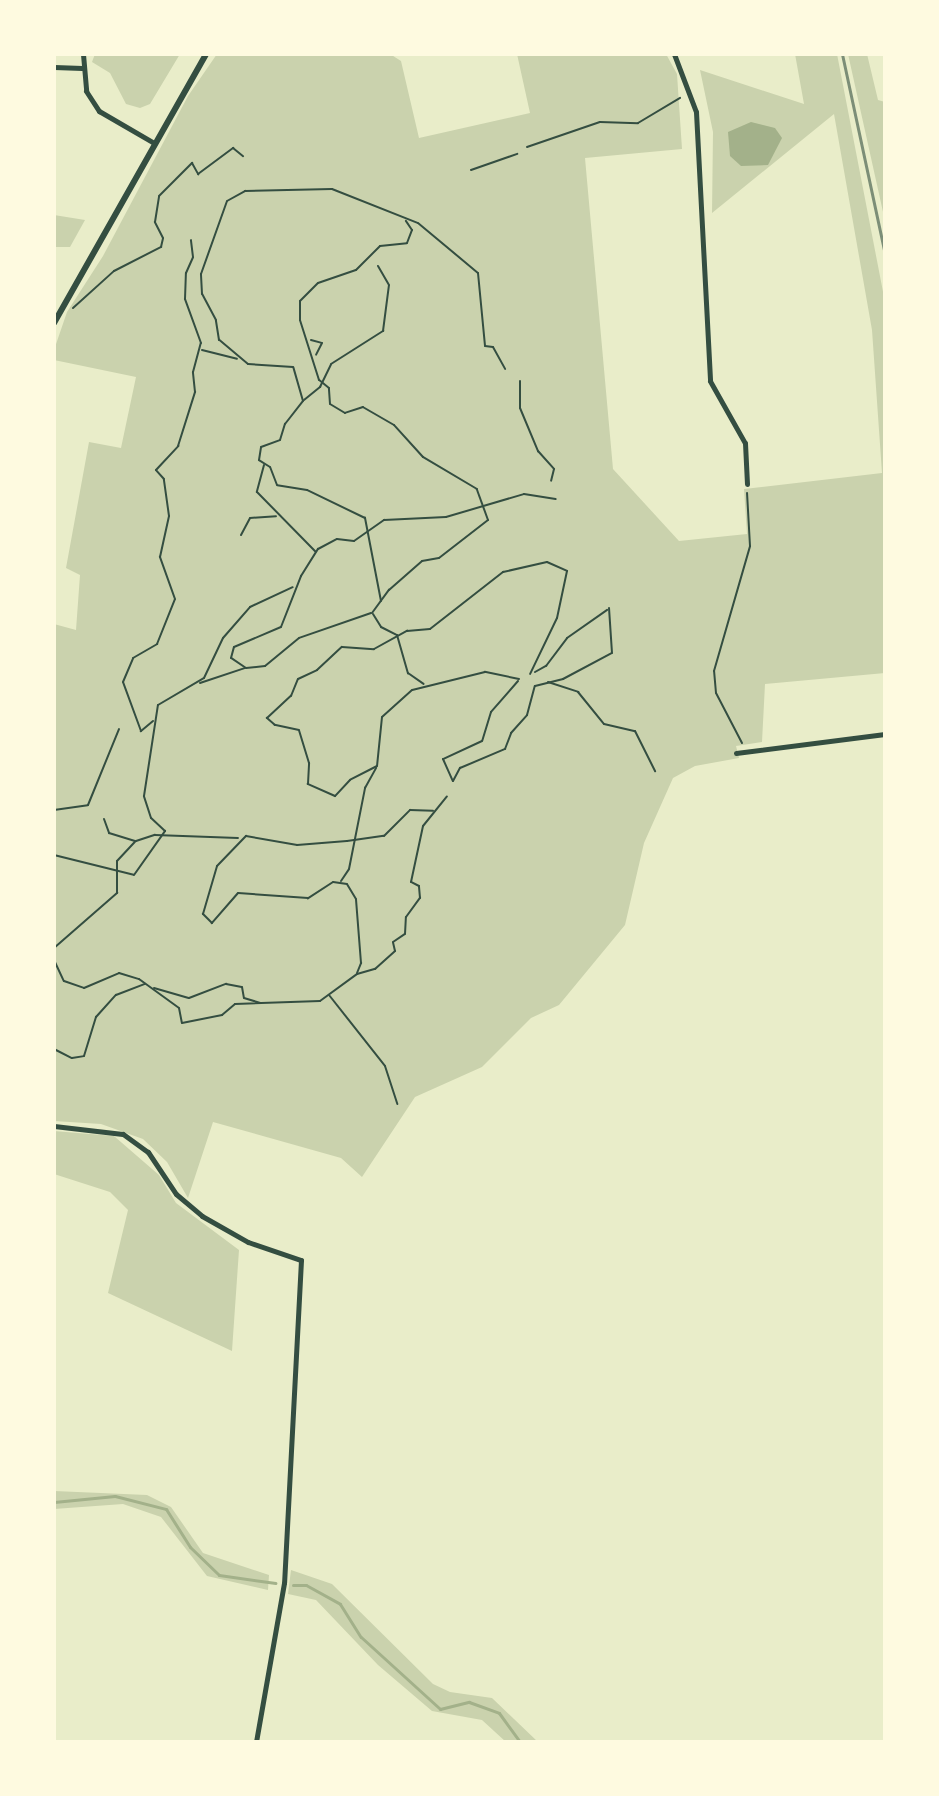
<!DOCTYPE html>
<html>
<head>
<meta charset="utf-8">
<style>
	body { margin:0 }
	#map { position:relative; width:939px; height:1796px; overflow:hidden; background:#e9edc9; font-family:Bitter,serif }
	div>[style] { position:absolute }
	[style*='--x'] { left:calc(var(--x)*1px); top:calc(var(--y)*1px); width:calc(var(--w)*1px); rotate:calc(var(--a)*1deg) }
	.green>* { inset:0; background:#cad2ad }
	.water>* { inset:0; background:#a3b18a }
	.stream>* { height:3px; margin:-1.5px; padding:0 1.5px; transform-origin:1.5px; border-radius:1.5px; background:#a3b18a }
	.path>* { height:2px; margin:-1px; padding:0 1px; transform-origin:1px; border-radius:1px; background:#344e41 }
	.service>* { height:2px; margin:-1px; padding:0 1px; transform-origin:1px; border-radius:1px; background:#344e41 }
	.minor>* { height:5px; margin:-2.5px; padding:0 2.5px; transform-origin:2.5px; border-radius:2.5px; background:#344e41 }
	.tertiary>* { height:6px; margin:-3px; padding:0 3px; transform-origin:3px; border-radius:3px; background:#344e41 }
	.rail>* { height:3px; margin:-1.5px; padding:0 1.5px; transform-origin:1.5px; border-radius:1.5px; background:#7c8e77 }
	span { translate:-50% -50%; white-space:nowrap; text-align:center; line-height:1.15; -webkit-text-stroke:6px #fefae0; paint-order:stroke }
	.frame { position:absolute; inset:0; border:56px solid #fefae0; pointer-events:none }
</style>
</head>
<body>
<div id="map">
	<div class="green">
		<i style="clip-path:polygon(95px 54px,180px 54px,150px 104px,140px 108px,126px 104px,110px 73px,92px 62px)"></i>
		<i style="clip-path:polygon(217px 54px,390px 54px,401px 61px,419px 138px,530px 113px,517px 54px,666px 54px,677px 74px,682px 149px,585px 158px,613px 469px,679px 541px,747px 534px,744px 489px,882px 473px,872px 330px,834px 114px,712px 213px,713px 132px,700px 70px,804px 104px,795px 54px,837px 54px,885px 302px,885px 673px,765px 684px,762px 742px,736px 746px,739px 758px,695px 766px,673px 778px,644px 843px,625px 925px,559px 1005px,531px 1018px,482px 1067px,415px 1097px,362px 1177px,341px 1158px,213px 1122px,188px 1198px,167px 1162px,143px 1139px,101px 1124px,54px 1121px,54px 624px,76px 630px,80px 575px,66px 568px,89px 442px,121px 448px,136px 377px,54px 360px,54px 350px,67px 312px,103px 256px,188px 96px)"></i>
		<i style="clip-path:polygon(848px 54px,867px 54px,878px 100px,885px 102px,885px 221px)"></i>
		<i style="clip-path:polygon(54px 215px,85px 220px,70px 247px,54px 247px)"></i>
		<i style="clip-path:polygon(54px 1131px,114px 1136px,159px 1175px,176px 1203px,239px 1250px,232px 1351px,108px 1293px,128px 1210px,110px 1192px,54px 1174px)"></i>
		<i style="clip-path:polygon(54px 1491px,147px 1495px,171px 1507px,203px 1553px,269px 1575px,268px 1590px,207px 1576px,161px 1517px,123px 1504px,54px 1509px)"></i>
		<i style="clip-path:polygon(291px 1570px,332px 1584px,433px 1684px,450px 1692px,492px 1698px,538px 1742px,506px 1742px,482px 1720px,432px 1711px,378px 1665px,316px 1600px,288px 1594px)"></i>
	</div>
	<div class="water">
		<i style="clip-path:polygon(751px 122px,775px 128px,782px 138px,768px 165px,741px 166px,730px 156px,728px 132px)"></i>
	</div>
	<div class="stream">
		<i style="--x:54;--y:1502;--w:61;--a:-5.6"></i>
		<i style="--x:115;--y:1496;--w:53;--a:14.3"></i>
		<i style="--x:166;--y:1509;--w:45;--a:57.7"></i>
		<i style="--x:190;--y:1547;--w:40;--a:44"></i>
		<i style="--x:219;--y:1575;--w:57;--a:8.1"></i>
		<i style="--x:293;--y:1585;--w:13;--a:0"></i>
		<i style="--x:306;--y:1585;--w:39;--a:29"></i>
		<i style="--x:340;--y:1604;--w:39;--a:58"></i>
		<i style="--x:361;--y:1637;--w:107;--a:42.3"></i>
		<i style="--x:440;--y:1709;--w:30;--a:-14"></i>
		<i style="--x:469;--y:1702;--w:32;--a:20"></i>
		<i style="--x:499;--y:1713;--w:36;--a:54"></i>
	</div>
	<div class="path">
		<i style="--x:527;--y:147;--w:77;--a:-18.9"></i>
		<i style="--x:600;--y:122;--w:38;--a:2"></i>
		<i style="--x:638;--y:123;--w:49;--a:-30.8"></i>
		<i style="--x:471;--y:170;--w:49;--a:-19.2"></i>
		<i style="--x:73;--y:308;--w:55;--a:-42.1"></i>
		<i style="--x:114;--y:271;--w:53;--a:-27.1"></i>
		<i style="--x:161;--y:247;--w:9;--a:-77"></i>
		<i style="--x:163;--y:238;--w:18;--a:-117"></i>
		<i style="--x:155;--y:222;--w:26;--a:-81"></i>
		<i style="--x:159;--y:196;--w:47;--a:-45"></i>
		<i style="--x:192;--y:163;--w:13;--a:61"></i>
		<i style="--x:198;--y:174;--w:44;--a:-36.6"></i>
		<i style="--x:233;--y:148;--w:13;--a:39"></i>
		<i style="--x:311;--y:340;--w:11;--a:15"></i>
		<i style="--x:322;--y:343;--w:13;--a:117"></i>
		<i style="--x:202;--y:350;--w:36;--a:14"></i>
		<i style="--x:520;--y:381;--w:27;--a:90"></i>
		<i style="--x:520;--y:408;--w:47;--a:67.3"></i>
		<i style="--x:538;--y:451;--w:24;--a:48"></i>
		<i style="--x:554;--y:469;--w:12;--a:104"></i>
		<i style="--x:304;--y:400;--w:21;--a:-39"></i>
		<i style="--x:320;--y:387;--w:25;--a:-64"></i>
		<i style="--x:331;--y:364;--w:62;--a:-32.4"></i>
		<i style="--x:383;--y:331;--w:46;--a:-82.6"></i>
		<i style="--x:389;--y:285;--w:22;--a:-120"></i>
		<i style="--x:264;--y:465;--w:28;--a:105"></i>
		<i style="--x:257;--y:492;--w:83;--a:45.5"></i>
		<i style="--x:241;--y:535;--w:19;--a:-62"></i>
		<i style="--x:250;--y:518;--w:26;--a:-4"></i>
		<i style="--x:381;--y:601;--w:85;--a:-100.9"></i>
		<i style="--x:365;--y:518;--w:64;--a:-154.2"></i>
		<i style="--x:307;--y:490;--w:30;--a:-171"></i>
		<i style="--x:277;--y:485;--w:19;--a:-111"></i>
		<i style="--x:270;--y:467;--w:13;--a:-148"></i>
		<i style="--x:259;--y:460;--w:13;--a:-81"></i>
		<i style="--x:261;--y:447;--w:20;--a:-20"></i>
		<i style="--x:280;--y:440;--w:17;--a:-73"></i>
		<i style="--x:285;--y:424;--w:29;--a:-52"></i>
		<i style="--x:303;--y:401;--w:35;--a:-106"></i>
		<i style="--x:293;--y:367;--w:45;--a:-176.2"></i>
		<i style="--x:248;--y:364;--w:38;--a:-140"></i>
		<i style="--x:219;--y:340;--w:20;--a:-99"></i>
		<i style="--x:216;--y:320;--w:30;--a:-118"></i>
		<i style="--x:202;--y:294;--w:20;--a:-93"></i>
		<i style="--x:201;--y:274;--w:77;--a:-70.4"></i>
		<i style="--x:227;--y:201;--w:21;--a:-29"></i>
		<i style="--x:245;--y:191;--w:87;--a:-1.3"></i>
		<i style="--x:332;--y:189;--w:92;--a:21.6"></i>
		<i style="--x:418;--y:223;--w:78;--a:39.8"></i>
		<i style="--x:478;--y:273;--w:73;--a:84.5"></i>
		<i style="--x:485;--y:346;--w:8;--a:7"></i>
		<i style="--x:493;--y:347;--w:25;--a:61"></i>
		<i style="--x:371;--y:613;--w:76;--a:160.9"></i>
		<i style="--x:299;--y:638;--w:44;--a:140.5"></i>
		<i style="--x:265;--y:666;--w:19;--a:174"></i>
		<i style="--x:246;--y:668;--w:18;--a:-146"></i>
		<i style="--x:231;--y:658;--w:11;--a:-75"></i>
		<i style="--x:234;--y:647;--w:51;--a:-23.1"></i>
		<i style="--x:281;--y:627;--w:55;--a:-68.6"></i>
		<i style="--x:301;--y:576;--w:32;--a:-58"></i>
		<i style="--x:318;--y:549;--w:21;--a:-28"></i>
		<i style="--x:337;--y:539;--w:17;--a:7"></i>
		<i style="--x:354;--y:541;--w:37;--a:-35"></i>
		<i style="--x:384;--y:520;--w:62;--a:-2.8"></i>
		<i style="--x:446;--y:517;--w:81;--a:-16.4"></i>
		<i style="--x:524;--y:494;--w:32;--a:9"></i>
		<i style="--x:372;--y:613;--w:29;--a:-54"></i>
		<i style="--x:389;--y:590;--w:44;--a:-41.3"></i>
		<i style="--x:422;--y:561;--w:17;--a:-10"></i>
		<i style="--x:439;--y:558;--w:62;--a:-37.8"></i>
		<i style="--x:488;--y:520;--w:33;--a:-110"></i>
		<i style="--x:477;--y:489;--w:63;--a:-149.3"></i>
		<i style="--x:423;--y:457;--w:43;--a:-132.2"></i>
		<i style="--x:394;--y:425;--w:36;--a:-150"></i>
		<i style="--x:363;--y:407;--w:19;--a:162"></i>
		<i style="--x:345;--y:413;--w:17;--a:-149"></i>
		<i style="--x:330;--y:404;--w:16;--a:-94"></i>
		<i style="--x:329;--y:388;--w:13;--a:-141"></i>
		<i style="--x:319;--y:380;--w:63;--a:-107.6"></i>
		<i style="--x:300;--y:320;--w:19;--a:-90"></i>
		<i style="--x:300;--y:301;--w:25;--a:-45"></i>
		<i style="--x:318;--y:283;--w:40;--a:-18.9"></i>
		<i style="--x:356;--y:270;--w:34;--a:-45"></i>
		<i style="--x:380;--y:246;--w:27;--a:-6"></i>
		<i style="--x:407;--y:243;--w:14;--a:-69"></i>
		<i style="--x:412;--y:230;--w:11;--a:-124"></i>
		<i style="--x:373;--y:614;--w:15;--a:58"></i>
		<i style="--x:381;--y:627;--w:18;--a:27"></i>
		<i style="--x:397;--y:635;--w:40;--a:74"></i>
		<i style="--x:408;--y:673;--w:19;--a:35"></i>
		<i style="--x:535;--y:672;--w:13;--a:-29"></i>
		<i style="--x:546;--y:666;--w:35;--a:-53"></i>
		<i style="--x:567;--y:638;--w:49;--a:-35"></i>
		<i style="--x:519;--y:679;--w:35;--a:-168"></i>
		<i style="--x:485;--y:672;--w:75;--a:166.1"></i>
		<i style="--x:412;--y:690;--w:40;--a:138"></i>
		<i style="--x:382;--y:717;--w:49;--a:95.8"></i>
		<i style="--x:377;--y:766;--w:30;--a:153"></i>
		<i style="--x:350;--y:780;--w:22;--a:133"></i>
		<i style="--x:335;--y:796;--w:30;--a:-156"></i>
		<i style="--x:308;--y:784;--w:21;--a:-87"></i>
		<i style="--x:309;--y:763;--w:34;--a:-107"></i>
		<i style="--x:299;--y:730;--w:25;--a:-168"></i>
		<i style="--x:275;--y:725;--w:11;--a:-139"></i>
		<i style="--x:267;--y:718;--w:33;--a:-43"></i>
		<i style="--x:291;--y:696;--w:18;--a:-68"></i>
		<i style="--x:298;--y:679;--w:21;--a:-25"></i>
		<i style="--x:317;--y:670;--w:34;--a:-43"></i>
		<i style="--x:342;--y:647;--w:32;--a:4"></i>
		<i style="--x:374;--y:649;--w:38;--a:-29"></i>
		<i style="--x:407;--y:631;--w:23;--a:-5"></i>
		<i style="--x:430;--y:629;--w:93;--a:-38"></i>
		<i style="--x:503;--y:572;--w:45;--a:-12.8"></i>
		<i style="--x:547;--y:562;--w:22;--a:24"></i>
		<i style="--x:567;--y:571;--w:48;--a:102"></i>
		<i style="--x:557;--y:618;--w:62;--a:115.7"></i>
		<i style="--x:518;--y:681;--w:41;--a:131.1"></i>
		<i style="--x:491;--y:712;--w:30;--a:107"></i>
		<i style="--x:482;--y:741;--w:43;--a:155.2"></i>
		<i style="--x:443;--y:759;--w:24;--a:66"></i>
		<i style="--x:453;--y:781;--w:15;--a:-62"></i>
		<i style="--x:460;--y:768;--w:49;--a:-22.9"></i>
		<i style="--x:505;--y:749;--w:17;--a:-69"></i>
		<i style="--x:511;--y:733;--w:24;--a:-48"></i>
		<i style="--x:527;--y:715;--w:30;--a:-75"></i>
		<i style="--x:535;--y:686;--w:29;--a:-14"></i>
		<i style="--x:563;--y:679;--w:55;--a:-28"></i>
		<i style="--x:612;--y:653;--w:45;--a:-93.8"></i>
		<i style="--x:548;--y:682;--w:32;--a:18"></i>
		<i style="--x:578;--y:692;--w:41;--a:50.9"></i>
		<i style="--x:604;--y:724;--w:32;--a:13"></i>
		<i style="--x:635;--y:731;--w:45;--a:63.4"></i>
		<i style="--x:200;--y:683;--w:47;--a:-18.4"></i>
		<i style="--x:153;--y:721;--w:16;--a:140"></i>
		<i style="--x:141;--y:731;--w:52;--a:-110.2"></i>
		<i style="--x:123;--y:682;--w:26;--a:-67"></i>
		<i style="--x:133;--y:658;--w:28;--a:-30"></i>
		<i style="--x:157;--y:644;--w:48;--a:-68.2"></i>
		<i style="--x:175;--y:599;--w:45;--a:-109.7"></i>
		<i style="--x:160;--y:557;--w:42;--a:-77.6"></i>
		<i style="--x:169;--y:516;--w:37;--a:-98"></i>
		<i style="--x:164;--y:479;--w:12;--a:-132"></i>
		<i style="--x:156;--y:470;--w:33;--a:-47"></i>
		<i style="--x:178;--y:446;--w:57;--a:-72.5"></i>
		<i style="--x:195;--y:392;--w:20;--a:-96"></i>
		<i style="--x:193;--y:372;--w:30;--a:-75"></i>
		<i style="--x:201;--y:343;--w:47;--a:-110"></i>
		<i style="--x:185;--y:299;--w:26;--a:-88"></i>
		<i style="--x:186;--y:273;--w:17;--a:-66"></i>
		<i style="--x:193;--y:257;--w:17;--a:-97"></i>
		<i style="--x:742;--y:743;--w:56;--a:-117.5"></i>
		<i style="--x:716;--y:693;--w:22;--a:-95"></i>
		<i style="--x:714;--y:671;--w:130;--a:-73.9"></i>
		<i style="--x:750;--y:546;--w:53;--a:-93.2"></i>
		<i style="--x:104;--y:819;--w:15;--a:70"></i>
		<i style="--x:109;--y:833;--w:28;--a:17"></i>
		<i style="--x:136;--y:841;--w:20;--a:-18"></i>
		<i style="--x:155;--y:835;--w:83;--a:2.1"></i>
		<i style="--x:54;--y:855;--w:82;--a:14"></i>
		<i style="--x:134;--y:875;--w:54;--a:-54.8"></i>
		<i style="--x:165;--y:831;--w:19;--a:-137"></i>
		<i style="--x:151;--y:818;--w:23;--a:-108"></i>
		<i style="--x:144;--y:796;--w:92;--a:-81.3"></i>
		<i style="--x:158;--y:705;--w:53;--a:-30.4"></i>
		<i style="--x:204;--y:678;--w:44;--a:-64.6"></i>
		<i style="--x:223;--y:638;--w:41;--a:-48.9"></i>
		<i style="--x:250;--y:607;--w:47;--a:-24.9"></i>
		<i style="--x:341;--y:881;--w:14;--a:-56"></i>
		<i style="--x:349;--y:869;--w:83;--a:-78.8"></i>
		<i style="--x:365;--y:788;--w:23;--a:-61"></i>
		<i style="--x:54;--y:948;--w:84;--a:-41.1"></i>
		<i style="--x:117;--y:893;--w:32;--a:-90"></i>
		<i style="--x:117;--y:861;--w:26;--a:-47"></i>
		<i style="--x:54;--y:960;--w:23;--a:65"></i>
		<i style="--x:64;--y:981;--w:21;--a:19"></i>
		<i style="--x:84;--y:988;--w:38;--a:-23"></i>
		<i style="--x:119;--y:973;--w:21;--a:17"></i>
		<i style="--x:139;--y:979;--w:49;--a:35.9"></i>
		<i style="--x:179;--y:1008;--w:15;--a:79"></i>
		<i style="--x:182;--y:1023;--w:41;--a:-11.3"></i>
		<i style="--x:222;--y:1015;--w:17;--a:-40"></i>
		<i style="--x:235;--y:1004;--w:85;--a:-2"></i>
		<i style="--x:320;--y:1001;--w:46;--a:-36.1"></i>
		<i style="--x:357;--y:974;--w:19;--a:-16"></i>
		<i style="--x:375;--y:969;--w:27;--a:-42"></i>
		<i style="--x:395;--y:951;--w:9;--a:-103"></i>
		<i style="--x:393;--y:942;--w:14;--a:-34"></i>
		<i style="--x:405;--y:934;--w:17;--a:-87"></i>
		<i style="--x:406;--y:917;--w:24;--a:-54"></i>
		<i style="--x:420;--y:898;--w:12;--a:-95"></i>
		<i style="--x:419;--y:886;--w:9;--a:-153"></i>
		<i style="--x:411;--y:882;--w:57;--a:-77.9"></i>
		<i style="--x:423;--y:826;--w:38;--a:-51"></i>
		<i style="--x:357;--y:973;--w:11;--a:-68"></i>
		<i style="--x:361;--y:963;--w:64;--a:-94.5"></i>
		<i style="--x:356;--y:899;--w:17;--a:-121"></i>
		<i style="--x:347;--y:884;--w:14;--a:-172"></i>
		<i style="--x:333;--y:882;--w:30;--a:147"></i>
		<i style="--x:308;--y:898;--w:70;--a:-175.9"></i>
		<i style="--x:238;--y:893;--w:40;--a:131"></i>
		<i style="--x:212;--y:923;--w:13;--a:-135"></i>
		<i style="--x:203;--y:914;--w:50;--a:-73.7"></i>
		<i style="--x:217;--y:866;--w:42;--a:-46"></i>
		<i style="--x:246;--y:836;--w:52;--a:10"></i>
		<i style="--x:297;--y:845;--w:50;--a:-4.6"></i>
		<i style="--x:347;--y:841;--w:37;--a:-8"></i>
		<i style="--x:384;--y:836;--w:37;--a:-45"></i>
		<i style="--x:410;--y:810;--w:23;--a:2"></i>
		<i style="--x:154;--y:988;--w:36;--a:16"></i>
		<i style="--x:189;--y:998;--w:40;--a:-21"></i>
		<i style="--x:226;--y:984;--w:16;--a:11"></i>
		<i style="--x:242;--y:987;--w:11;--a:80"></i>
		<i style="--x:244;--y:998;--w:17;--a:17"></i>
		<i style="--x:329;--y:995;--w:90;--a:51.7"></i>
		<i style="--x:385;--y:1066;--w:40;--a:72"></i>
		<i style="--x:54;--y:1049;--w:20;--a:27"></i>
		<i style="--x:72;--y:1058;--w:12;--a:-9"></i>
		<i style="--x:84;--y:1056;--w:41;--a:-72.9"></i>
		<i style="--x:96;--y:1017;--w:30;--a:-48"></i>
		<i style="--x:116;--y:995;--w:31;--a:-21"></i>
	</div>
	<div class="service">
		<i style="--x:54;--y:810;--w:34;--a:-8"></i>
		<i style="--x:88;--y:805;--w:82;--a:-67.8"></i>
	</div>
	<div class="minor">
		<i style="--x:83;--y:54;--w:37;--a:85"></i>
		<i style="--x:86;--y:91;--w:24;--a:57"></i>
		<i style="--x:99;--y:111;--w:64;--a:30.2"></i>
		<i style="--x:674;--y:54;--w:62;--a:69.2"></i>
		<i style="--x:696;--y:112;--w:269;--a:87"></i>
		<i style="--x:710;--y:381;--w:71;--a:60.6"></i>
		<i style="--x:745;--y:443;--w:41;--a:87.2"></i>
		<i style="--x:54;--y:67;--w:28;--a:2"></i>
		<i style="--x:736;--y:753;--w:150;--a:-7.3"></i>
		<i style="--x:54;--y:1126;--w:69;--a:6.6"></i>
		<i style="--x:123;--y:1134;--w:31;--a:36"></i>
		<i style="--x:148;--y:1152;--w:50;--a:56.3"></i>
		<i style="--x:176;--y:1194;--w:34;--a:40"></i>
		<i style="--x:202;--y:1216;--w:53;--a:29.5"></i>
		<i style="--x:248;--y:1242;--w:56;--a:18.8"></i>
		<i style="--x:301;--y:1260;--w:323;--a:93"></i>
		<i style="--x:284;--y:1583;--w:161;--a:100"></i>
	</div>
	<div class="tertiary">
		<i style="--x:54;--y:323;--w:309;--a:-60.5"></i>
	</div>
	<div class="rail">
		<i style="--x:842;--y:54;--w:206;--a:77.9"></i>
	</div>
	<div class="frame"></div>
</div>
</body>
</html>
